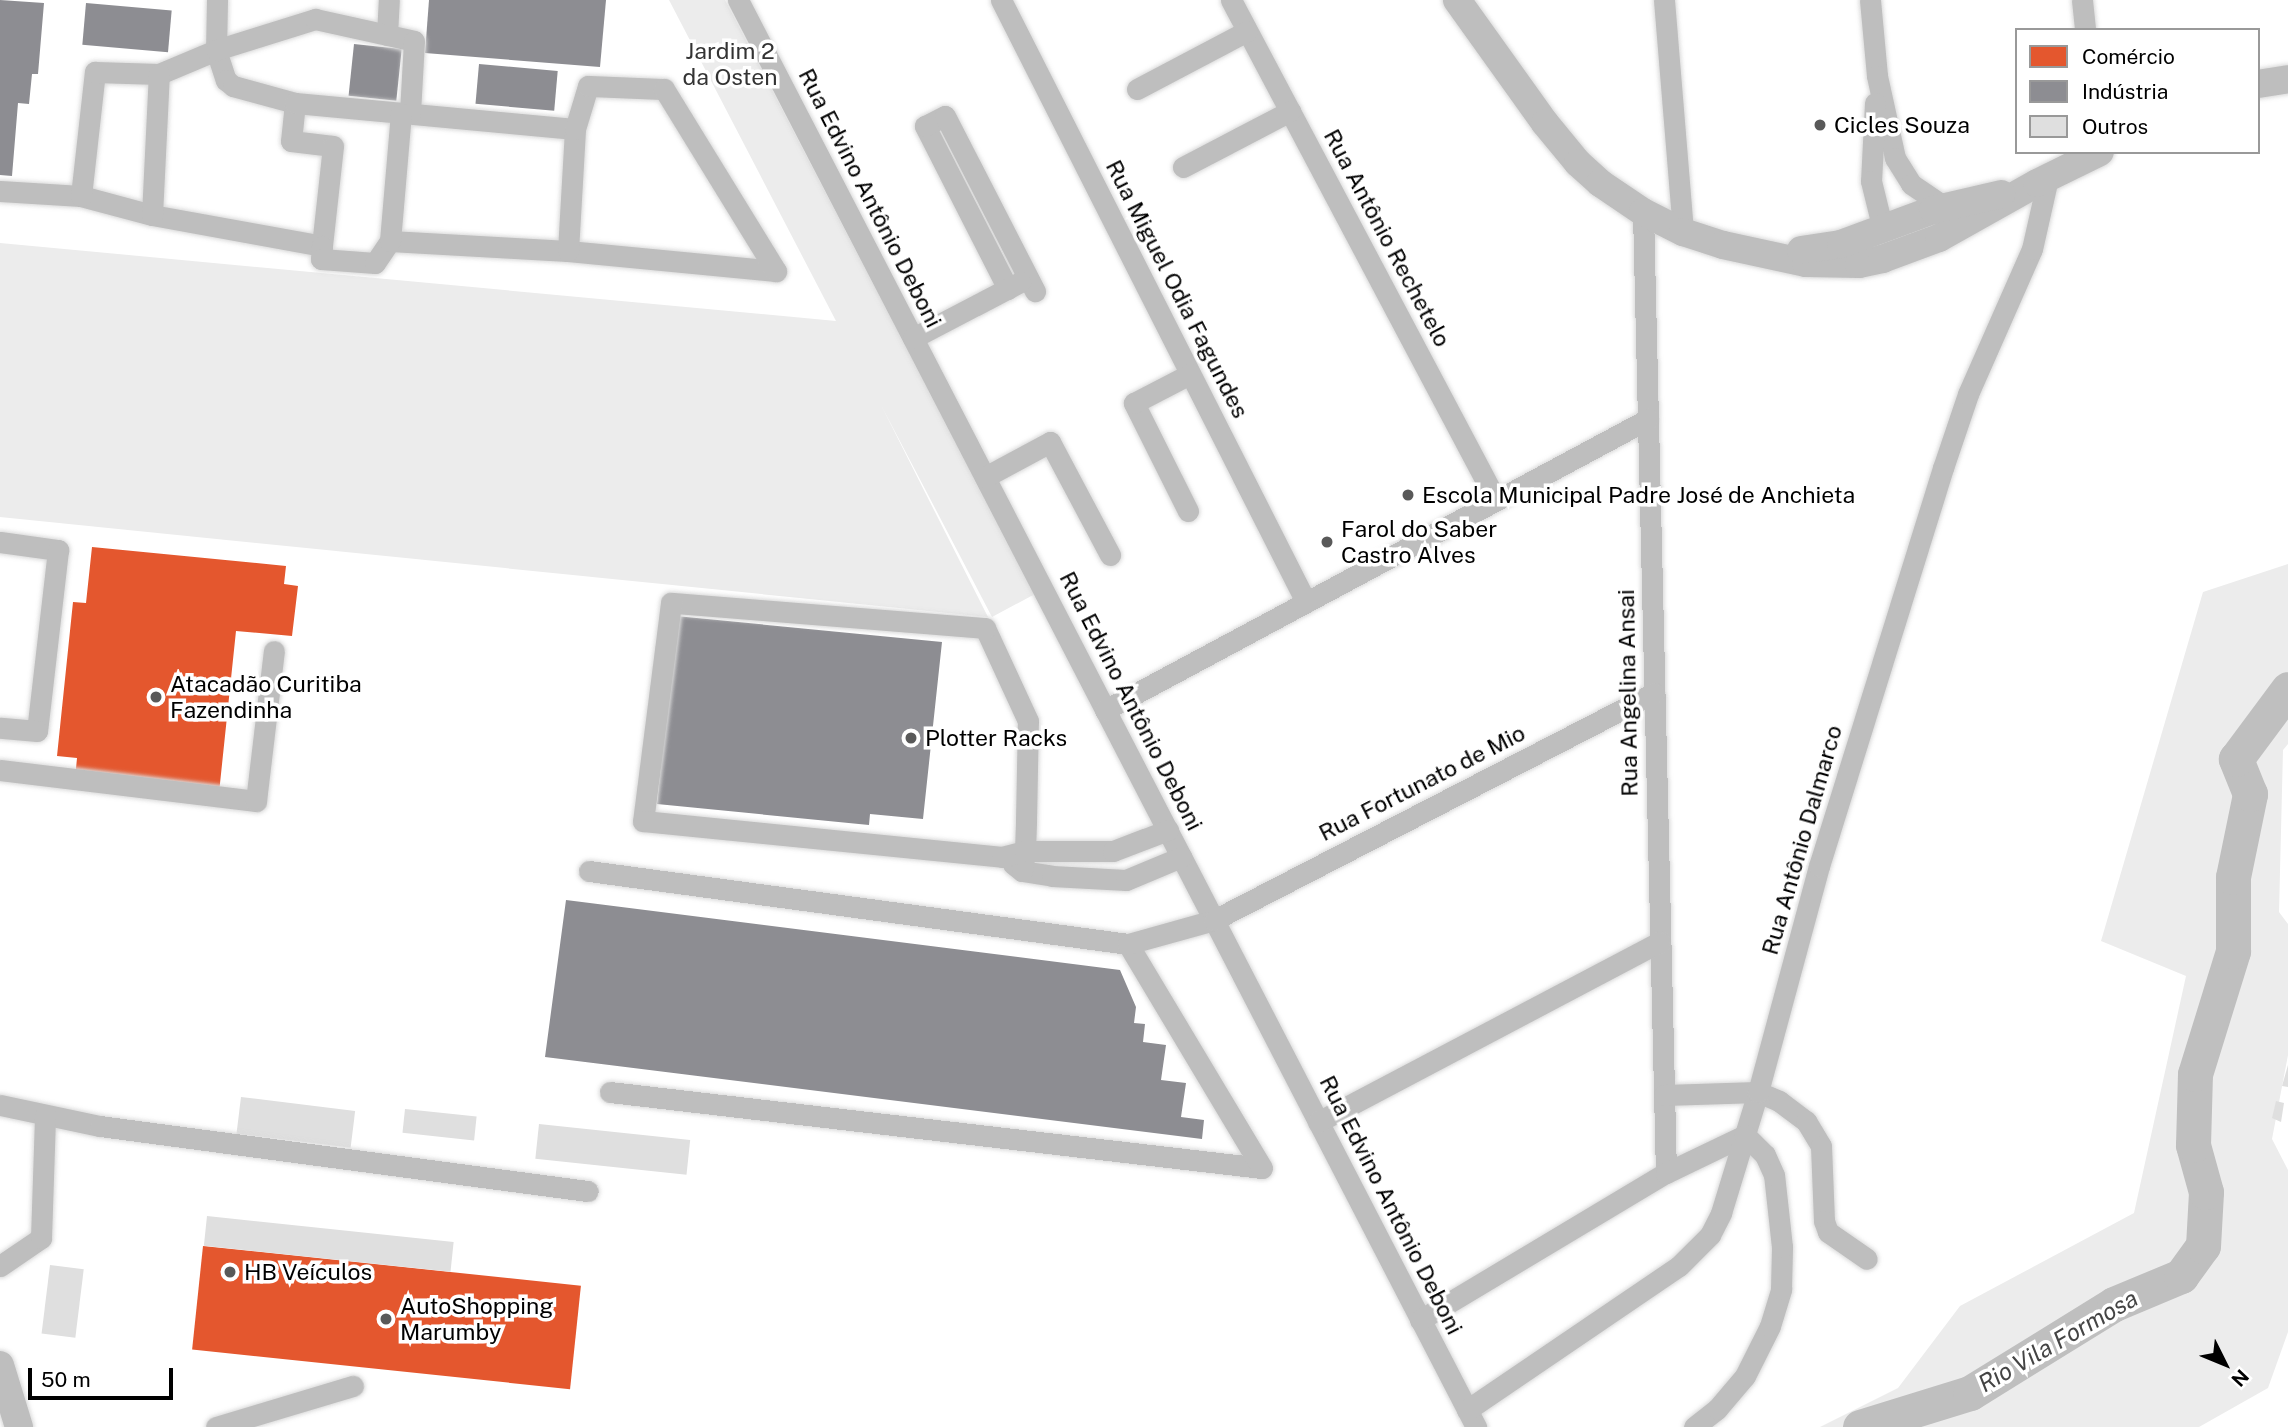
<!DOCTYPE html>
<html>
<head>
<meta charset="utf-8">
<style>
	body { margin:0 }
	#map { position:relative; width:2288px; height:1427px; overflow:hidden; background:#fff; font-family:"Public Sans",sans-serif }
	div>[style] { position:absolute }
	[style*='--x'] { left:calc(var(--x)*1px); top:calc(var(--y)*1px); width:calc(var(--w)*1px); rotate:calc(var(--a)*1deg) }
	.green>* { inset:0; background:#ececec }
	.shops>* { inset:0; background:#e4572e; transform-origin:0 0 }
	.industry>* { inset:0; background:#8d8d92; transform-origin:0 0 }
	.river>* { height:35px; margin:-17.5px; padding:0 17.5px; transform-origin:17.5px; border-radius:17.5px; background:#bfbfbf }
	.building>* { inset:0; background:#dfdfdf; transform-origin:0 0 }
	.roads { filter:drop-shadow(0 0 2px #dbdbdb) drop-shadow(0 0 2px #dbdbdb) }
	.minor>* { height:21px; margin:-10.5px; padding:0 10.5px; transform-origin:10.5px; border-radius:10.5px; background:#bebebe }
	.major>* { height:28px; margin:-14px; padding:0 14px; transform-origin:14px; border-radius:14px; background:#bebebe }
	.dots>* { width:19px; height:19px; translate:-50% -50%; box-sizing:border-box; border:4px solid #fff; border-radius:50% }
	span { translate:-50% -50%; white-space:nowrap; text-align:center; line-height:1.15; -webkit-text-stroke:7px #fff; paint-order:stroke }
	.park-label { font-size:23px; color:#333 }
	.poi-label { font-size:23px; color:#000 }
	.left { translate:0 -50%; text-align:left }
	.street-label { font-size:23px; color:#000 }
	.water-label { font-size:24px; color:#444; font-style:italic }
	.legend { position:absolute; left:2015px; top:28px; width:245px; height:126px; box-sizing:border-box; background:#fff; border:2px solid #999; margin:0; padding:9px 12px; list-style:none; font-size:21px; color:#000 }
	.legend li { display:flex; align-items:center; gap:14px; height:35px }
	.legend b { width:35px; border:2px solid #999 }
	.north { position:absolute; left:2190px; top:1329px; width:70px; height:70px; -webkit-text-stroke:5px #fff; paint-order:stroke; rotate:133deg; font-size:19px; font-weight:700; line-height:28px; text-align:center; color:#000 }
	.north::after { content:''; display:block; margin:auto; width:24px; height:32px; background:#000; clip-path:polygon(50% 0,100% 100%,50% 72%,0 100%) }
	.scale { position:absolute; left:28px; top:1368px; width:145px; height:32px; box-sizing:border-box; border:4px solid #000; border-top:0; padding-left:9px; font-size:21px; line-height:24px; white-space:nowrap; color:#000; -webkit-text-stroke:5px #fff; paint-order:stroke }
</style>
</head>
<body>
<div id="map">
	<div class="green">
		<i style="clip-path:polygon(669px 0,725px 0,1035px 594px,992px 617px,881px 405px,988px 617px,0 517px,0 243px,836px 321px)"></i>
		<i style="clip-path:polygon(2288px 564px,2288px 744px,2283px 750px,2279px 912px,2288px 924px,2288px 1055px,2272px 1139px,2288px 1170px,2288px 1332px,2268px 1388px,2199px 1427px,1820px 1427px,1898px 1388px,1960px 1306px,2134px 1213px,2186px 976px,2101px 941px,2203px 592px)"></i>
	</div>
	<div class="shops">
		<i style="clip-path:polygon(92px 547px,286px 566px,284px 584px,298px 586px,292px 636px,236px 631px,219px 793px,75px 779px,77px 758px,57px 756px,73px 602px,86px 603px)"></i>
		<i style="left:203px;top:1246px;width:380px;height:104px;rotate:6deg"></i>
	</div>
	<div class="industry">
		<i style="clip-path:polygon(0 0,44px 3px,38px 74px,32px 74px,29px 104px,18px 103px,12px 176px,0 175px)"></i>
		<i style="clip-path:polygon(429px 0,606px 0,600px 67px,425px 53px)"></i>
		<i style="left:86px;top:3px;width:86px;height:42px;rotate:5deg"></i>
		<i style="left:354px;top:44px;width:48px;height:52px;rotate:6deg"></i>
		<i style="left:479px;top:64px;width:79px;height:40px;rotate:5deg"></i>
		<i style="clip-path:polygon(676px 616px,942px 642px,923px 819px,870px 814px,869px 825px,657px 804px)"></i>
		<i style="clip-path:polygon(566px 900px,1120px 970px,1136px 1007px,1134px 1023px,1145px 1024px,1143px 1042px,1166px 1045px,1161px 1080px,1186px 1083px,1181px 1117px,1204px 1120px,1202px 1139px,545px 1057px)"></i>
	</div>
	<div class="river">
		<i style="--x:1860;--y:1427;--w:115;--a:-17.2"></i>
		<i style="--x:1970;--y:1393;--w:169;--a:-31.7"></i>
		<i style="--x:2114;--y:1304;--w:73;--a:-22.7"></i>
		<i style="--x:2181;--y:1276;--w:37;--a:-54"></i>
		<i style="--x:2203;--y:1246;--w:54;--a:-86.8"></i>
		<i style="--x:2206;--y:1192;--w:49;--a:-105.5"></i>
		<i style="--x:2193;--y:1145;--w:71;--a:-88.4"></i>
		<i style="--x:2195;--y:1074;--w:129;--a:-72.8"></i>
		<i style="--x:2233;--y:951;--w:74;--a:-90"></i>
		<i style="--x:2233;--y:877;--w:85;--a:-78.4"></i>
		<i style="--x:2250;--y:794;--w:38;--a:-112"></i>
		<i style="--x:2236;--y:759;--w:87;--a:-53.4"></i>
	</div>
	<div class="building">
		<i style="clip-path:polygon(2288px 1065px,2288px 1087px,2282px 1086px)"></i>
		<i style="left:241px;top:1097px;width:115px;height:37px;rotate:7deg"></i>
		<i style="clip-path:polygon(2276px 1101px,2284px 1103px,2281px 1122px,2272px 1118px)"></i>
		<i style="left:405px;top:1109px;width:72px;height:24px;rotate:6deg"></i>
		<i style="left:539px;top:1124px;width:152px;height:35px;rotate:6deg"></i>
		<i style="left:207px;top:1216px;width:248px;height:30px;rotate:6deg"></i>
		<i style="left:50px;top:1265px;width:34px;height:69px;rotate:7deg"></i>
	</div>
	<div class="roads">
		<div class="minor">
			<i style="--x:217;--y:0;--w:50;--a:91.1"></i>
			<i style="--x:216;--y:50;--w:32;--a:72"></i>
			<i style="--x:226;--y:80;--w:9;--a:41"></i>
			<i style="--x:233;--y:86;--w:64;--a:15.3"></i>
			<i style="--x:295;--y:103;--w:38;--a:96"></i>
			<i style="--x:291;--y:141;--w:42;--a:6.8"></i>
			<i style="--x:333;--y:146;--w:101;--a:96.3"></i>
			<i style="--x:738;--y:0;--w:1607;--a:62.65"></i>
			<i style="--x:1001;--y:0;--w:675;--a:63.13"></i>
			<i style="--x:1231;--y:0;--w:566;--a:62.08"></i>
			<i style="--x:1664;--y:0;--w:233;--a:85.3"></i>
			<i style="--x:1870;--y:0;--w:76;--a:84.7"></i>
			<i style="--x:1877;--y:76;--w:84;--a:77.6"></i>
			<i style="--x:1895;--y:158;--w:31;--a:58"></i>
			<i style="--x:1911;--y:184;--w:41;--a:34.1"></i>
			<i style="--x:2082;--y:0;--w:30;--a:84"></i>
			<i style="--x:387;--y:35;--w:35;--a:-87"></i>
			<i style="--x:1137;--y:89;--w:124;--a:-27.8"></i>
			<i style="--x:295;--y:103;--w:281;--a:5.3"></i>
			<i style="--x:1875;--y:103;--w:78;--a:92.9"></i>
			<i style="--x:1871;--y:181;--w:50;--a:76.2"></i>
			<i style="--x:1183;--y:167;--w:121;--a:-27.6"></i>
			<i style="--x:0;--y:191;--w:81;--a:3.5"></i>
			<i style="--x:81;--y:196;--w:73;--a:15"></i>
			<i style="--x:152;--y:215;--w:173;--a:10.3"></i>
			<i style="--x:322;--y:246;--w:13;--a:94"></i>
			<i style="--x:321;--y:259;--w:54;--a:4.2"></i>
			<i style="--x:375;--y:263;--w:27;--a:-56"></i>
			<i style="--x:390;--y:241;--w:178;--a:3.2"></i>
			<i style="--x:568;--y:251;--w:209;--a:5.5"></i>
			<i style="--x:81;--y:196;--w:125;--a:-83.6"></i>
			<i style="--x:95;--y:72;--w:64;--a:1.8"></i>
			<i style="--x:159;--y:74;--w:62;--a:-22.8"></i>
			<i style="--x:216;--y:50;--w:104;--a:-17.4"></i>
			<i style="--x:315;--y:19;--w:101;--a:12.5"></i>
			<i style="--x:414;--y:41;--w:72;--a:93.2"></i>
			<i style="--x:1643;--y:212;--w:961;--a:88.63"></i>
			<i style="--x:152;--y:215;--w:141;--a:-87.2"></i>
			<i style="--x:390;--y:241;--w:128;--a:-85.1"></i>
			<i style="--x:568;--y:251;--w:122;--a:-86.7"></i>
			<i style="--x:575;--y:129;--w:45;--a:-73.2"></i>
			<i style="--x:588;--y:86;--w:76;--a:2.3"></i>
			<i style="--x:664;--y:89;--w:214;--a:58.4"></i>
			<i style="--x:1008;--y:289;--w:183;--a:-117"></i>
			<i style="--x:925;--y:126;--w:22;--a:-27"></i>
			<i style="--x:945;--y:116;--w:197;--a:62.8"></i>
			<i style="--x:913;--y:338;--w:121;--a:-27.6"></i>
			<i style="--x:985;--y:477;--w:74;--a:-28.3"></i>
			<i style="--x:1050;--y:442;--w:128;--a:62"></i>
			<i style="--x:1188;--y:511;--w:121;--a:-116.6"></i>
			<i style="--x:1134;--y:403;--w:63;--a:-27.4"></i>
			<i style="--x:0;--y:542;--w:59;--a:7.9"></i>
			<i style="--x:58;--y:550;--w:182;--a:96.6"></i>
			<i style="--x:37;--y:731;--w:37;--a:-175"></i>
			<i style="--x:1105;--y:710;--w:616;--a:-28.19"></i>
			<i style="--x:0;--y:770;--w:258;--a:6.9"></i>
			<i style="--x:256;--y:801;--w:151;--a:-83.2"></i>
			<i style="--x:1013;--y:864;--w:11;--a:38"></i>
			<i style="--x:1022;--y:871;--w:30;--a:9"></i>
			<i style="--x:1052;--y:876;--w:74;--a:3.1"></i>
			<i style="--x:1126;--y:880;--w:60;--a:-22.7"></i>
			<i style="--x:589;--y:871;--w:544;--a:7.71"></i>
			<i style="--x:1022;--y:871;--w:20;--a:-81"></i>
			<i style="--x:1025;--y:851;--w:30;--a:-88"></i>
			<i style="--x:1026;--y:821;--w:100;--a:-88.9"></i>
			<i style="--x:1028;--y:721;--w:102;--a:-114.8"></i>
			<i style="--x:985;--y:628;--w:315;--a:-175.4"></i>
			<i style="--x:671;--y:603;--w:220;--a:97.3"></i>
			<i style="--x:643;--y:821;--w:361;--a:5.7"></i>
			<i style="--x:1002;--y:857;--w:24;--a:-15"></i>
			<i style="--x:1025;--y:851;--w:88;--a:0"></i>
			<i style="--x:1113;--y:851;--w:59;--a:-20.9"></i>
			<i style="--x:610;--y:1092;--w:656;--a:6.65"></i>
			<i style="--x:1262;--y:1168;--w:261;--a:-120.9"></i>
			<i style="--x:1128;--y:944;--w:89;--a:-15.6"></i>
			<i style="--x:1214;--y:920;--w:495;--a:-27.3"></i>
			<i style="--x:1664;--y:1095;--w:94;--a:-1.8"></i>
			<i style="--x:1758;--y:1092;--w:23;--a:23"></i>
			<i style="--x:1779;--y:1101;--w:34;--a:37"></i>
			<i style="--x:1806;--y:1121;--w:29;--a:59"></i>
			<i style="--x:1821;--y:1146;--w:75;--a:87.7"></i>
			<i style="--x:1824;--y:1221;--w:12;--a:70"></i>
			<i style="--x:1828;--y:1232;--w:47;--a:34.7"></i>
			<i style="--x:0;--y:1105;--w:102;--a:11.9"></i>
			<i style="--x:100;--y:1126;--w:492;--a:7.6"></i>
			<i style="--x:1318;--y:1122;--w:386;--a:-27.8"></i>
			<i style="--x:0;--y:1266;--w:50;--a:-34.3"></i>
			<i style="--x:41;--y:1238;--w:123;--a:-88.1"></i>
			<i style="--x:1420;--y:1320;--w:287;--a:-30.9"></i>
			<i style="--x:1666;--y:1173;--w:88;--a:-25.7"></i>
			<i style="--x:1467;--y:1410;--w:256;--a:-34.2"></i>
			<i style="--x:1679;--y:1266;--w:44;--a:-45"></i>
			<i style="--x:1710;--y:1235;--w:25;--a:-63"></i>
			<i style="--x:1721;--y:1213;--w:127;--a:-73"></i>
			<i style="--x:1758;--y:1092;--w:234;--a:-74.9"></i>
			<i style="--x:1819;--y:866;--w:417;--a:-72.7"></i>
			<i style="--x:1943;--y:468;--w:78;--a:-71.3"></i>
			<i style="--x:1968;--y:394;--w:158;--a:-66.2"></i>
			<i style="--x:2032;--y:249;--w:73;--a:-77.3"></i>
			<i style="--x:216;--y:1427;--w:143;--a:-16.7"></i>
			<i style="--x:1694;--y:1427;--w:29;--a:-38"></i>
			<i style="--x:1717;--y:1409;--w:43;--a:-49.7"></i>
			<i style="--x:1745;--y:1376;--w:56;--a:-63.4"></i>
			<i style="--x:1770;--y:1326;--w:39;--a:-73"></i>
			<i style="--x:1781;--y:1289;--w:42;--a:-88.6"></i>
			<i style="--x:1782;--y:1247;--w:72;--a:-96.3"></i>
			<i style="--x:1774;--y:1175;--w:22;--a:-114"></i>
			<i style="--x:1765;--y:1155;--w:28;--a:-135"></i>
		</div>
		<div class="major">
			<i style="--x:1457;--y:0;--w:151;--a:54.4"></i>
			<i style="--x:1545;--y:123;--w:52;--a:50.5"></i>
			<i style="--x:1578;--y:163;--w:30;--a:42"></i>
			<i style="--x:1600;--y:183;--w:52;--a:34"></i>
			<i style="--x:1643;--y:212;--w:45;--a:26.6"></i>
			<i style="--x:1683;--y:232;--w:42;--a:18"></i>
			<i style="--x:1723;--y:245;--w:85;--a:12.2"></i>
			<i style="--x:1806;--y:263;--w:53;--a:1.1"></i>
			<i style="--x:1859;--y:264;--w:24;--a:-12"></i>
			<i style="--x:1882;--y:259;--w:61;--a:-20.2"></i>
			<i style="--x:1939;--y:238;--w:112;--a:-29.3"></i>
			<i style="--x:2037;--y:183;--w:70;--a:-26.2"></i>
			<i style="--x:2258;--y:84;--w:30;--a:-9"></i>
			<i style="--x:1801;--y:250;--w:40;--a:-8.5"></i>
			<i style="--x:1841;--y:244;--w:98;--a:-20.3"></i>
			<i style="--x:1933;--y:210;--w:70;--a:-13.2"></i>
			<i style="--x:0;--y:1365;--w:65;--a:73"></i>
		</div>
	</div>
	<div class="dots">
		<i style="left:1820px;top:125px;background:#595959"></i>
		<i style="left:1408px;top:495px;background:#595959"></i>
		<i style="left:1327px;top:542px;background:#595959"></i>
		<i style="left:156px;top:697px;background:#595959"></i>
		<i style="left:911px;top:738px;background:#595959"></i>
		<i style="left:230px;top:1272px;background:#595959"></i>
		<i style="left:386px;top:1319px;background:#595959"></i>
	</div>
	<div class="park-label">
		<span style="left:730px;top:64px">Jardim 2<br>da Osten</span>
	</div>
	<div class="poi-label">
		<span class="left" style="left:1834px;top:125px">Cicles Souza</span>
		<span class="left" style="left:1422px;top:495px">Escola Municipal Padre José de Anchieta</span>
		<span class="left" style="left:1341px;top:542px">Farol do Saber<br>Castro Alves</span>
		<span class="left" style="left:170px;top:697px">Atacadão Curitiba<br>Fazendinha</span>
		<span class="left" style="left:925px;top:738px">Plotter Racks</span>
		<span class="left" style="left:244px;top:1272px">HB Veículos</span>
		<span class="left" style="left:400px;top:1319px">AutoShopping<br>Marumby</span>
	</div>
	<div class="street-label">
		<span style="left:870px;top:198px;rotate:63deg">Rua Edvino Antônio Deboni</span>
		<span style="left:1387px;top:238px;rotate:62deg">Rua Antônio Rechetelo</span>
		<span style="left:1177px;top:289px;rotate:63deg">Rua Miguel Odia Fagundes</span>
		<span style="left:1628px;top:693px;rotate:-91deg">Rua Angelina Ansai</span>
		<span style="left:1131px;top:701px;rotate:63deg">Rua Edvino Antônio Deboni</span>
		<span style="left:1422px;top:783px;rotate:-27deg">Rua Fortunato de Mio</span>
		<span style="left:1802px;top:840px;rotate:-74deg">Rua Antônio Dalmarco</span>
		<span style="left:1391px;top:1205px;rotate:63deg">Rua Edvino Antônio Deboni</span>
	</div>
	<div class="water-label">
		<span style="left:2058px;top:1341px;rotate:-30deg">Rio Vila Formosa</span>
	</div>
	<ul class="legend">
	<li><b style="height:19px;background:#e4572e"></b>Comércio</li>
	<li><b style="height:19px;background:#8d8d92"></b>Indústria</li>
	<li><b style="height:19px;background:#dfdfdf"></b>Outros</li>
	</ul>
	<div class="north">N</div>
	<div class="scale">50 m</div>
</div>
</body>
</html>
